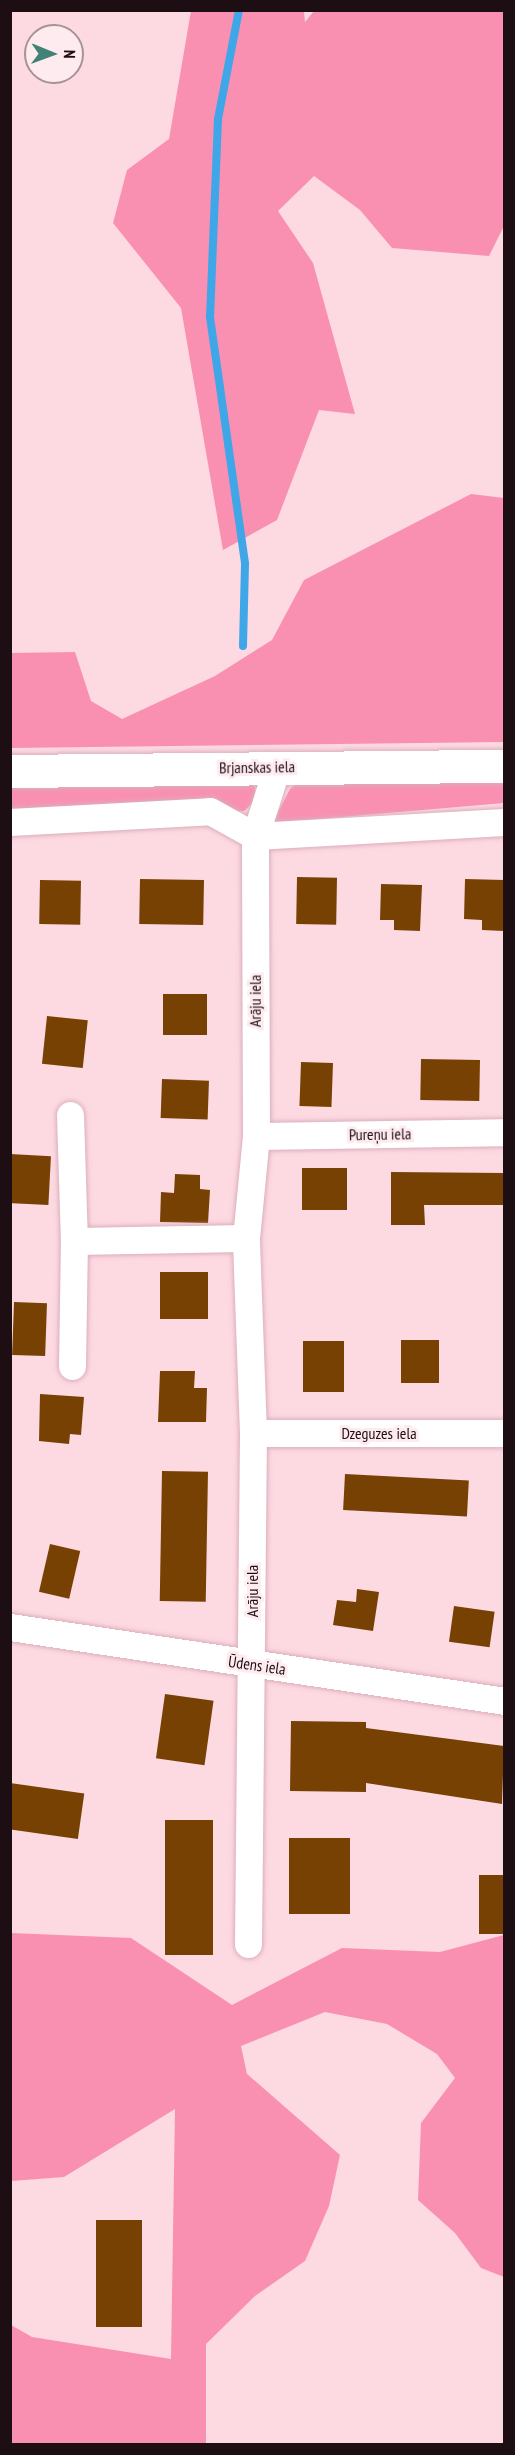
<!DOCTYPE html>
<html>
<head>
<meta charset="utf-8">
<style>
	body { margin:0 }
	#map { position:relative; width:515px; height:2455px; overflow:hidden; background:#fdd9e2; font-family:"PT Sans Narrow",sans-serif }
	div>[style] { position:absolute }
	[style*='--x'] { left:calc(var(--x)*1px); top:calc(var(--y)*1px); width:calc(var(--w)*1px); rotate:calc(var(--a)*1deg) }
	.green>* { inset:0; background:#f990b2 }
	.stream>* { height:8px; margin:-4px; padding:0 4px; transform-origin:4px; border-radius:4px; background:#3fa7e7 }
	.building>* { inset:0; background:#774103; transform-origin:0 0 }
	.roads { filter:drop-shadow(0 0 2px #dbafbb) drop-shadow(0 0 2px #dbafbb) }
	.minor>* { height:27px; margin:-13.5px; padding:0 13.5px; transform-origin:13.5px; border-radius:13.5px; background:#fff }
	.secondary>* { height:33px; margin:-16.5px; padding:0 16.5px; transform-origin:16.5px; border-radius:16.5px; background:#fff }
	span { translate:-50% -50%; white-space:nowrap; text-align:center; line-height:1.15; -webkit-text-stroke:6px #feebf0; paint-order:stroke }
	.street-label { font-size:16px; color:#1c0e12 }
	.frame { position:absolute; inset:0; border:12px solid #1c0e12; pointer-events:none }
	.north { position:absolute; left:24px; top:24px; width:60px; height:60px; box-sizing:border-box; background:#feebf0; border:2px solid #a49397; border-radius:50%; rotate:91deg; font-size:16px; font-weight:700; line-height:24px; text-align:center; color:#1c0e12 }
	.north::after { content:''; display:block; margin:auto; width:21px; height:27px; background:#3f8376; clip-path:polygon(50% 0,100% 100%,50% 72%,0 100%) }
</style>
</head>
<body>
<div id="map">
	<div class="green">
		<i style="clip-path:polygon(191px 11px,304px 11px,305px 22px,314px 11px,504px 11px,504px 226px,489px 256px,392px 248px,360px 210px,314px 176px,278px 211px,313px 263px,355px 414px,319px 410px,277px 520px,223px 550px,181px 308px,113px 223px,127px 170px,169px 139px)"></i>
		<i style="clip-path:polygon(471px 494px,504px 498px,504px 742px,11px 748px,11px 653px,75px 652px,91px 701px,122px 719px,215px 676px,272px 640px,304px 580px)"></i>
		<i style="clip-path:polygon(504px 779px,504px 803px,272px 823px,290px 789px,302px 780px)"></i>
		<i style="clip-path:polygon(247px 781px,255px 787px,255px 801px,244px 811px,11px 810px,10px 785px)"></i>
		<i style="clip-path:polygon(11px 1933px,131px 1938px,232px 2005px,342px 1948px,440px 1952px,504px 1935px,504px 2277px,481px 2268px,455px 2233px,418px 2200px,421px 2123px,455px 2078px,437px 2054px,387px 2024px,325px 2012px,241px 2046px,247px 2074px,340px 2155px,329px 2206px,305px 2261px,255px 2296px,206px 2344px,206px 2444px,11px 2444px,11px 2325px,32px 2337px,171px 2359px,175px 2109px,64px 2177px,11px 2181px)"></i>
	</div>
	<div class="stream">
		<i style="--x:239;--y:10;--w:111;--a:100.9"></i>
		<i style="--x:218;--y:119;--w:198;--a:92.3"></i>
		<i style="--x:210;--y:317;--w:249;--a:81.9"></i>
		<i style="--x:245;--y:564;--w:82;--a:91.4"></i>
	</div>
	<div class="building">
		<i style="left:297px;top:877px;width:40px;height:47px;rotate:1deg"></i>
		<i style="left:140px;top:879px;width:64px;height:45px;rotate:1deg"></i>
		<i style="clip-path:polygon(465px 879px,504px 880px,504px 931px,482px 930px,482px 920px,464px 919px)"></i>
		<i style="left:40px;top:880px;width:41px;height:44px;rotate:1deg"></i>
		<i style="clip-path:polygon(381px 884px,422px 885px,420px 931px,394px 930px,394px 920px,380px 920px)"></i>
		<i style="left:163px;top:994px;width:44px;height:41px"></i>
		<i style="left:47px;top:1016px;width:41px;height:48px;rotate:6deg"></i>
		<i style="left:421px;top:1059px;width:59px;height:41px;rotate:1deg"></i>
		<i style="left:301px;top:1062px;width:32px;height:44px;rotate:2deg"></i>
		<i style="left:162px;top:1079px;width:47px;height:39px;rotate:2deg"></i>
		<i style="left:10px;top:1154px;width:41px;height:49px;rotate:3deg"></i>
		<i style="left:302px;top:1168px;width:45px;height:42px"></i>
		<i style="clip-path:polygon(391px 1172px,504px 1173px,504px 1205px,424px 1205px,425px 1225px,391px 1225px)"></i>
		<i style="clip-path:polygon(175px 1174px,200px 1175px,200px 1189px,210px 1190px,208px 1223px,160px 1222px,161px 1192px,174px 1193px)"></i>
		<i style="left:160px;top:1272px;width:48px;height:47px"></i>
		<i style="left:14px;top:1302px;width:33px;height:53px;rotate:2deg"></i>
		<i style="left:401px;top:1340px;width:38px;height:43px"></i>
		<i style="left:303px;top:1341px;width:41px;height:51px"></i>
		<i style="clip-path:polygon(160px 1371px,195px 1371px,194px 1388px,207px 1388px,206px 1422px,158px 1422px)"></i>
		<i style="clip-path:polygon(40px 1394px,84px 1397px,81px 1435px,70px 1434px,69px 1444px,39px 1441px)"></i>
		<i style="left:162px;top:1471px;width:46px;height:130px;rotate:1deg"></i>
		<i style="left:345px;top:1474px;width:124px;height:36px;rotate:3deg"></i>
		<i style="left:50px;top:1544px;width:31px;height:49px;rotate:13deg"></i>
		<i style="clip-path:polygon(357px 1589px,379px 1592px,373px 1631px,333px 1625px,337px 1600px,356px 1602px)"></i>
		<i style="left:454px;top:1606px;width:41px;height:36px;rotate:8deg"></i>
		<i style="left:165px;top:1694px;width:49px;height:65px;rotate:8deg"></i>
		<i style="clip-path:polygon(291px 1721px,366px 1722px,366px 1728px,504px 1746px,502px 1804px,366px 1783px,366px 1792px,290px 1791px)"></i>
		<i style="left:10px;top:1783px;width:75px;height:46px;rotate:8deg"></i>
		<i style="left:165px;top:1820px;width:48px;height:135px"></i>
		<i style="left:289px;top:1838px;width:61px;height:76px"></i>
		<i style="left:504px;top:1875px;width:59px;height:25px;rotate:90deg"></i>
		<i style="left:96px;top:2220px;width:46px;height:107px"></i>
	</div>
	<div class="roads">
		<div class="minor">
			<i style="--x:10;--y:822;--w:200;--a:-3.1"></i>
			<i style="--x:210;--y:811;--w:51;--a:29.1"></i>
			<i style="--x:255;--y:836;--w:249;--a:-3.2"></i>
			<i style="--x:70;--y:1115;--w:126;--a:88.2"></i>
			<i style="--x:74;--y:1241;--w:172;--a:-1"></i>
			<i style="--x:256;--y:1136;--w:248;--a:-0.9"></i>
			<i style="--x:72;--y:1366;--w:125;--a:-89.1"></i>
			<i style="--x:253;--y:1433;--w:251;--a:0"></i>
			<i style="--x:10;--y:1627;--w:500;--a:8.5"></i>
			<i style="--x:248;--y:1944;--w:511;--a:-89.44"></i>
			<i style="--x:253;--y:1433;--w:195;--a:-92.1"></i>
			<i style="--x:246;--y:1238;--w:102;--a:-84.4"></i>
			<i style="--x:256;--y:1136;--w:300;--a:-90.2"></i>
			<i style="--x:255;--y:836;--w:72;--a:-72.3"></i>
		</div>
		<div class="secondary">
			<i style="--x:10;--y:771;--w:494;--a:-0.6"></i>
		</div>
	</div>
	<div class="street-label">
		<span style="left:257px;top:767px;rotate:-1deg">Brjanskas iela</span>
		<span style="left:255px;top:1001px;rotate:-90deg">Arāju iela</span>
		<span style="left:380px;top:1134px;rotate:-1deg">Pureņu iela</span>
		<span style="left:379px;top:1433px">Dzeguzes iela</span>
		<span style="left:252px;top:1591px;rotate:-90deg">Arāju iela</span>
		<span style="left:257px;top:1665px;rotate:8deg">Ūdens iela</span>
	</div>
	<div class="frame"></div>
	<div class="north">N</div>
</div>
</body>
</html>
